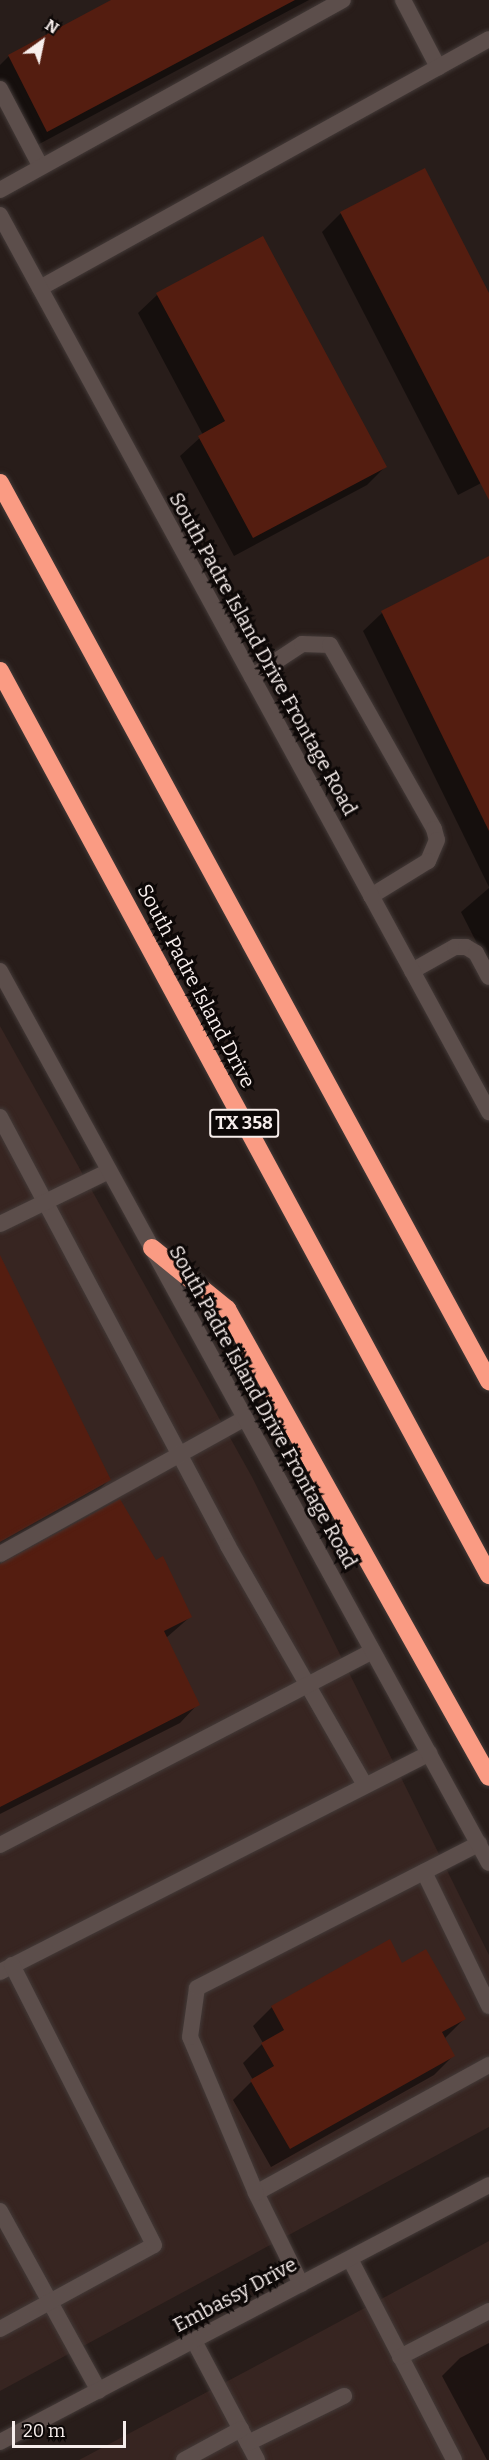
<!DOCTYPE html>
<html>
<head>
<meta charset="utf-8">
<style>
	body { margin:0 }
	#map { position:relative; width:489px; height:2460px; overflow:hidden; background:#281d1a; font-family:Bitter,serif }
	div>[style] { position:absolute }
	[style*='--x'] { left:calc(var(--x)*1px); top:calc(var(--y)*1px); width:calc(var(--w)*1px); rotate:calc(var(--a)*1deg) }
	.built>* { inset:0; background:#372521 }
	.shadow>* { inset:0; background:#0007 }
	.building>* { inset:0; background:#541d10 }
	.roads { filter:drop-shadow(0 0 2px #433a38) drop-shadow(0 0 2px #433a38) }
	.service>* { height:16px; margin:-8px; padding:0 8px; transform-origin:8px; border-radius:8px; background:#5c4e4b }
	.minor>* { height:16px; margin:-8px; padding:0 8px; transform-origin:8px; border-radius:8px; background:#5c4e4b }
	.secondary>* { height:16px; margin:-8px; padding:0 8px; transform-origin:8px; border-radius:8px; background:#5c4e4b }
	.motorway>* { height:18px; margin:-9px; padding:0 9px; transform-origin:9px; border-radius:9px; background:#fa9b83 }
	span { translate:-50% -50%; white-space:nowrap; text-align:center; line-height:1.15; -webkit-text-stroke:6px #0d0807; paint-order:stroke }
	.shield-label span { padding:2px 4px; background:#0d0807; border:2px solid; border-radius:4px; -webkit-text-stroke-width:0 }
	.shield-label { font-size:18px; color:#f7eeec; font-weight:700 }
	.street-label { font-size:20px; color:#f7eeec }
	.north { position:absolute; left:12px; top:12px; width:60px; height:60px; -webkit-text-stroke:4px #0d0807; paint-order:stroke; rotate:33deg; font-size:16px; font-weight:700; line-height:24px; text-align:center; color:#f7eeec }
	.north::after { content:''; display:block; margin:auto; width:21px; height:27px; background:#f7eeec; clip-path:polygon(50% 0,100% 100%,50% 72%,0 100%) }
	.scale { position:absolute; left:12px; top:2421px; width:114px; height:27px; box-sizing:border-box; border:3px solid #f7eeec; border-top:0; padding-left:8px; font-size:18px; line-height:21px; white-space:nowrap; color:#f7eeec; -webkit-text-stroke:4px #0d0807; paint-order:stroke }
</style>
</head>
<body>
<div id="map">
	<div class="built">
		<i style="clip-path:polygon(0 1026px,252px 1477px,489px 1955px,489px 2127px,0 2391px)"></i>
		<i style="clip-path:polygon(489px 2241px,489px 2460px,79px 2460px,320px 2332px)"></i>
	</div>
	<div class="shadow">
		<i style="clip-path:polygon(114px 0,309px 0,28px 150px,0 94px,0 65px,9px 56px)"></i>
		<i style="clip-path:polygon(341px 213px,489px 296px,489px 479px,458px 495px,322px 232px)"></i>
		<i style="clip-path:polygon(157px 295px,386px 466px,367px 485px,234px 556px,180px 456px,203px 435px,138px 313px)"></i>
		<i style="clip-path:polygon(489px 558px,489px 887px,363px 631px,382px 613px)"></i>
		<i style="clip-path:polygon(489px 888px,489px 967px,461px 912px)"></i>
		<i style="clip-path:polygon(0 1269px,109px 1480px,90px 1499px,0 1549px)"></i>
		<i style="clip-path:polygon(0 1569px,190px 1617px,166px 1638px,198px 1704px,180px 1723px,0 1814px)"></i>
		<i style="clip-path:polygon(402px 1965px,464px 2019px,445px 2038px,453px 2056px,434px 2075px,271px 2167px,233px 2100px,253px 2080px,243px 2063px,263px 2043px,253px 2026px,272px 2007px)"></i>
		<i style="clip-path:polygon(489px 2343px,489px 2460px,487px 2460px,442px 2376px,460px 2358px)"></i>
	</div>
	<div class="building">
		<i style="clip-path:polygon(111px 0,295px 0,47px 132px,8px 55px)"></i>
		<i style="clip-path:polygon(425px 168px,489px 293px,489px 500px,340px 212px)"></i>
		<i style="clip-path:polygon(263px 236px,387px 467px,253px 538px,198px 436px,225px 421px,156px 293px)"></i>
		<i style="clip-path:polygon(489px 556px,489px 831px,381px 611px)"></i>
		<i style="clip-path:polygon(0 1255px,111px 1480px,0 1542px)"></i>
		<i style="clip-path:polygon(120px 1499px,156px 1560px,163px 1556px,192px 1617px,164px 1631px,200px 1705px,0 1807px,0 1564px)"></i>
		<i style="clip-path:polygon(390px 1939px,402px 1963px,426px 1949px,466px 2019px,442px 2032px,455px 2056px,290px 2149px,250px 2080px,274px 2066px,261px 2043px,284px 2030px,271px 2006px)"></i>
	</div>
	<div class="roads">
		<div class="service">
			<i style="--x:403;--y:0;--w:76;--a:62.4"></i>
			<i style="--x:0;--y:89;--w:88;--a:62.3"></i>
			<i style="--x:0;--y:190;--w:392;--a:-29"></i>
			<i style="--x:40;--y:288;--w:513;--a:-29.01"></i>
			<i style="--x:252;--y:677;--w:60;--a:-33.4"></i>
			<i style="--x:302;--y:644;--w:28;--a:2"></i>
			<i style="--x:330;--y:645;--w:211;--a:60.5"></i>
			<i style="--x:434;--y:829;--w:11;--a:75"></i>
			<i style="--x:437;--y:840;--w:23;--a:113"></i>
			<i style="--x:428;--y:861;--w:67;--a:148.4"></i>
			<i style="--x:412;--y:971;--w:49;--a:-29.2"></i>
			<i style="--x:455;--y:947;--w:11;--a:0"></i>
			<i style="--x:466;--y:947;--w:12;--a:31"></i>
			<i style="--x:476;--y:953;--w:27;--a:62"></i>
			<i style="--x:0;--y:1117;--w:486;--a:62"></i>
			<i style="--x:228;--y:1546;--w:275;--a:60.2"></i>
			<i style="--x:0;--y:1224;--w:121;--a:-25.9"></i>
			<i style="--x:0;--y:1554;--w:280;--a:-29"></i>
			<i style="--x:0;--y:1845;--w:420;--a:-27.5"></i>
			<i style="--x:424;--y:1872;--w:149;--a:64.1"></i>
			<i style="--x:0;--y:1972;--w:482;--a:-27"></i>
			<i style="--x:256;--y:2193;--w:266;--a:-28.8"></i>
			<i style="--x:0;--y:2211;--w:205;--a:61.2"></i>
			<i style="--x:350;--y:2259;--w:226;--a:62.6"></i>
			<i style="--x:301;--y:2284;--w:102;--a:-116.3"></i>
			<i style="--x:256;--y:2193;--w:169;--a:-112.9"></i>
			<i style="--x:190;--y:2037;--w:49;--a:-81.9"></i>
			<i style="--x:197;--y:1988;--w:317;--a:-27.1"></i>
			<i style="--x:0;--y:2329;--w:175;--a:-28.6"></i>
			<i style="--x:154;--y:2245;--w:314;--a:-116.9"></i>
			<i style="--x:194;--y:2341;--w:135;--a:62.1"></i>
			<i style="--x:400;--y:2357;--w:100;--a:-27.3"></i>
			<i style="--x:248;--y:2443;--w:107;--a:-26.1"></i>
			<i style="--x:184;--y:2460;--w:65;--a:-28.5"></i>
		</div>
		<div class="minor">
			<i style="--x:0;--y:2442;--w:552;--a:-27.72"></i>
		</div>
		<div class="secondary">
			<i style="--x:0;--y:215;--w:1022;--a:61.4"></i>
			<i style="--x:0;--y:971;--w:1017;--a:61.27"></i>
		</div>
		<div class="motorway">
			<i style="--x:0;--y:483;--w:1023;--a:61.43"></i>
			<i style="--x:0;--y:671;--w:1028;--a:61.59"></i>
			<i style="--x:152;--y:1248;--w:97;--a:39.1"></i>
			<i style="--x:227;--y:1309;--w:536;--a:60.76"></i>
		</div>
	</div>
	<div class="shield-label">
		<span style="left:244px;top:1123px">TX 358</span>
	</div>
	<div class="street-label">
		<span style="left:263px;top:654px;rotate:61deg">South Padre Island Drive Frontage Road</span>
		<span style="left:196px;top:986px;rotate:62deg">South Padre Island Drive</span>
		<span style="left:263px;top:1407px;rotate:61deg">South Padre Island Drive Frontage Road</span>
		<span style="left:235px;top:2295px;rotate:-28deg">Embassy Drive</span>
	</div>
	<div class="north">N</div>
	<div class="scale">20 m</div>
</div>
</body>
</html>
